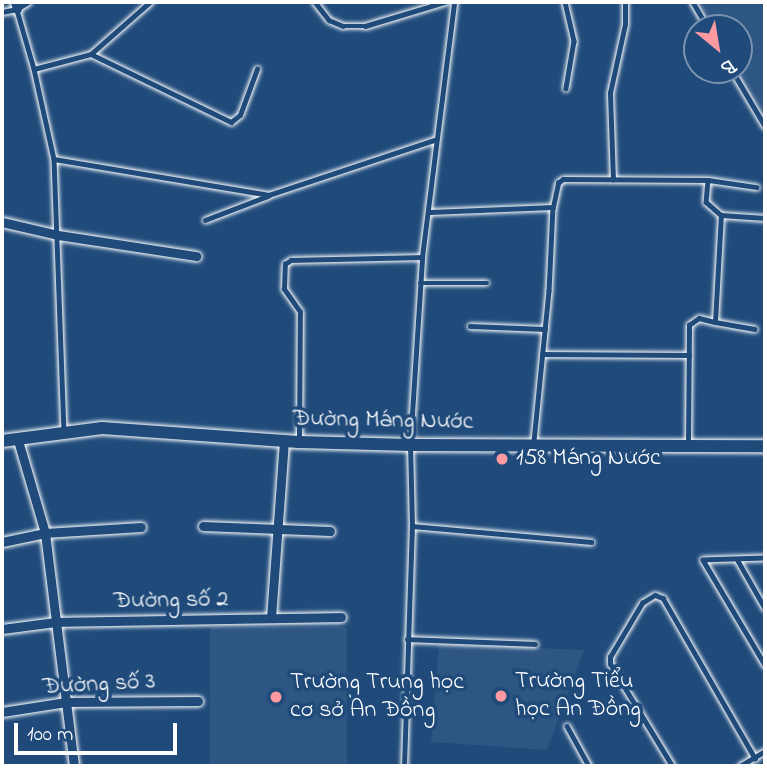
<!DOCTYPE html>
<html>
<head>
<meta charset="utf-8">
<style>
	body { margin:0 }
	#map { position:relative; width:767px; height:768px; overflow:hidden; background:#1f4a7a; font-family:"Indie Flower",sans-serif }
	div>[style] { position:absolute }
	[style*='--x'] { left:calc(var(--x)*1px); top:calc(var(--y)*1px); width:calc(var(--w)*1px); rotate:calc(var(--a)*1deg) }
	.built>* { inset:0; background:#2e5683; transform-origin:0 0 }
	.roads { filter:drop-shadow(0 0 2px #fff) drop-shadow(0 0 2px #fff) }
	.lane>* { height:4.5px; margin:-2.25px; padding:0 2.25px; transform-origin:2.25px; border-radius:2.25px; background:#1f4a7a }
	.street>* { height:9px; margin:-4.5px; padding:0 4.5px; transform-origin:4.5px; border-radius:4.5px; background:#1f4a7a }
	.secondary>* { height:12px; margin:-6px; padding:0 6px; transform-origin:6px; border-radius:6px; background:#1f4a7a }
	.dots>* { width:19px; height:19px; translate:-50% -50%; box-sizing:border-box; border:4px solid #1f4a7a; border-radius:50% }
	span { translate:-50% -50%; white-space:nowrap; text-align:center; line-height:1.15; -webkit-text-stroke:7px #1f4a7a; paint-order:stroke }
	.street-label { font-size:24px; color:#fff }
	.poi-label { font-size:24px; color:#fff }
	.left { translate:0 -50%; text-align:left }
	.frame { position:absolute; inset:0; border:4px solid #fff; pointer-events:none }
	.north { position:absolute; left:683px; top:14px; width:70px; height:70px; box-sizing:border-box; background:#1f4a7a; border:2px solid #7992af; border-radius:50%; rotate:150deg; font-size:19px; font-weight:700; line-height:28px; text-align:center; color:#fff }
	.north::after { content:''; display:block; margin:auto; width:24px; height:32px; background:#ff9aa2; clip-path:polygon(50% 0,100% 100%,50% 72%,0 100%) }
	.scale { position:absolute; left:14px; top:723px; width:163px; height:32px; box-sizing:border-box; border:4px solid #fff; border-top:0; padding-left:9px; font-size:21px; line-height:24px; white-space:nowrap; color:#fff; -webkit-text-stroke:5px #1f4a7a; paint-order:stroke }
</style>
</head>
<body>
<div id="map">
	<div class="built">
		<i style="clip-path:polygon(700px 2px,765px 2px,765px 114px,739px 68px,739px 28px,716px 28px)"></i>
		<i style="left:210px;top:627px;width:137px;height:139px"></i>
		<i style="clip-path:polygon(439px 644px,584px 650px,547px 750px,431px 742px)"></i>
	</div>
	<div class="roads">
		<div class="lane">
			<i style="--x:315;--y:2;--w:23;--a:52"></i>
			<i style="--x:329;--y:20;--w:15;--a:23"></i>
			<i style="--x:343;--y:26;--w:22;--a:0"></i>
			<i style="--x:365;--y:26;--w:84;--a:-16.7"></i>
			<i style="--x:565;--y:2;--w:40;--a:77"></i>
			<i style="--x:574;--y:41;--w:48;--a:99.7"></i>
			<i style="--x:693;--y:2;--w:30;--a:60"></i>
			<i style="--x:17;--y:10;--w:61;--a:73.9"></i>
			<i style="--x:34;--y:69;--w:92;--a:77.5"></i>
			<i style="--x:54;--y:159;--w:272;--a:87.9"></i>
			<i style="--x:2;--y:12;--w:15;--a:-11"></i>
			<i style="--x:17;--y:9;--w:13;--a:-32"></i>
			<i style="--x:91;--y:54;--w:156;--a:25.9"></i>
			<i style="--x:231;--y:122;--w:11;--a:-38"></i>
			<i style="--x:240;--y:115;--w:49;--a:-69.7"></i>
			<i style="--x:34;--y:69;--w:59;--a:-14.7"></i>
			<i style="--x:91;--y:54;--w:79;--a:-41.4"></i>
			<i style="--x:732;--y:70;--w:65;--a:59.5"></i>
			<i style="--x:54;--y:159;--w:218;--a:9.5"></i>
			<i style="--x:269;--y:195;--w:174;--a:-18.4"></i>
			<i style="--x:613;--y:180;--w:87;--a:-92"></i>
			<i style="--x:610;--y:93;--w:71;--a:-77.7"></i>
			<i style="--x:625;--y:24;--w:22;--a:-90"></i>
			<i style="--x:708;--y:180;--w:22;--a:95"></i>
			<i style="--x:706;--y:202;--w:20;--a:41"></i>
			<i style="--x:721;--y:215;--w:44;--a:3.9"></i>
			<i style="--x:553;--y:207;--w:25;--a:-78"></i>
			<i style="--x:558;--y:183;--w:6;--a:-39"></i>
			<i style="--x:563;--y:179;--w:145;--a:0.4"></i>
			<i style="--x:708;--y:180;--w:49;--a:8.3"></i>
			<i style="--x:430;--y:212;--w:123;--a:-2.3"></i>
			<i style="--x:553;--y:207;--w:84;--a:92.7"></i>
			<i style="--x:549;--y:291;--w:152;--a:95.7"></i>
			<i style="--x:205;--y:220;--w:67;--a:-20.9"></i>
			<i style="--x:420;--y:283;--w:67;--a:0"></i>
			<i style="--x:715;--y:322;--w:40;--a:10"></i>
			<i style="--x:470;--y:326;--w:75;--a:2.3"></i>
			<i style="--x:542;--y:354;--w:147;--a:0.4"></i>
			<i style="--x:299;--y:441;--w:129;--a:-89.6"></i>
			<i style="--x:300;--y:312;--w:28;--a:-125"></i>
			<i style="--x:284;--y:289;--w:25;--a:-88"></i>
			<i style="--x:285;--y:264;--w:7;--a:-34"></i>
			<i style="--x:291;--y:260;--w:131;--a:-1.3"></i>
			<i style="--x:688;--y:442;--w:117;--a:-89.5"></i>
			<i style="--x:689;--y:325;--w:12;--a:-35"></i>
			<i style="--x:699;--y:318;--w:16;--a:14"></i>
			<i style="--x:715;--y:322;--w:107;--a:-86.8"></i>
			<i style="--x:412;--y:526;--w:180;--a:5.1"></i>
			<i style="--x:765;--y:558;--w:62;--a:178.2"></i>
			<i style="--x:703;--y:560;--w:122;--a:59.4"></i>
			<i style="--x:737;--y:559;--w:56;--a:60.3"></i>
			<i style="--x:407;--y:639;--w:128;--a:2.2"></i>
			<i style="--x:567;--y:726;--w:46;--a:61.2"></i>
			<i style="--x:404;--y:766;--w:240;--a:-88.1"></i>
			<i style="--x:412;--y:526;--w:81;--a:-91.4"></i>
			<i style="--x:410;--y:445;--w:188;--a:-86.3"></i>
			<i style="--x:422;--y:257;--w:257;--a:-82.8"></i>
			<i style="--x:672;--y:766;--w:119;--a:-121.3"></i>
			<i style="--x:610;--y:664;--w:7;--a:-90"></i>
			<i style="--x:610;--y:657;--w:63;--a:-59.3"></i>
			<i style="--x:642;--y:603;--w:15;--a:-32"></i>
			<i style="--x:655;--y:595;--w:9;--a:21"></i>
			<i style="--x:663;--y:598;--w:185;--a:60.1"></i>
			<i style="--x:740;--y:766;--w:29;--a:-31"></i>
		</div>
		<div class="street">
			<i style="--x:15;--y:2;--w:7;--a:74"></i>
			<i style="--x:2;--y:222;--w:57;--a:13.1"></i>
			<i style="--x:58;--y:235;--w:140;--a:8.7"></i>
			<i style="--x:17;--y:437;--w:100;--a:73.7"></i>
			<i style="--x:45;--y:533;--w:235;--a:82.9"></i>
			<i style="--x:203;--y:526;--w:127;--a:2.3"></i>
			<i style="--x:2;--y:542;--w:44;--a:-11.8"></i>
			<i style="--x:45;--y:533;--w:96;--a:-3.6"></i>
			<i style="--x:271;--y:618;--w:177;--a:-85.8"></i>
			<i style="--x:2;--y:629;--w:54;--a:-7.4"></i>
			<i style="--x:56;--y:622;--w:285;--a:-1"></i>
			<i style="--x:2;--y:712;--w:65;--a:-8.9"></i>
			<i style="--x:66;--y:702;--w:132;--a:-0.4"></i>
		</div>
		<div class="secondary">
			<i style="--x:2;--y:441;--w:101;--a:-7.4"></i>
			<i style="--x:102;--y:428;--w:197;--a:4.1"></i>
			<i style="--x:299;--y:442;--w:111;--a:1.5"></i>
			<i style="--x:410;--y:445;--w:355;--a:0.2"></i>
		</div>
	</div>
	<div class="dots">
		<i style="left:502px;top:459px;background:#ff9aa2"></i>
		<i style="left:501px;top:696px;background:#ff9aa2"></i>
		<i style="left:276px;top:697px;background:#ff9aa2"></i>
	</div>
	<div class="street-label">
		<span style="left:383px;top:421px;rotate:1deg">Đường Máng Nước</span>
		<span style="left:171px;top:601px;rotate:-1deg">Đường số 2</span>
		<span style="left:99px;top:685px;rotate:-3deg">Đường số 3</span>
	</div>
	<div class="poi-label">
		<span class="left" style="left:516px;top:459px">158 Máng Nước</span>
		<span class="left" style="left:515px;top:696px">Trường Tiểu<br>học An Đồng</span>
		<span class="left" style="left:290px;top:697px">Trường Trung học<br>cơ sở An Đồng</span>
	</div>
	<div class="frame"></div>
	<div class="north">B</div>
	<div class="scale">100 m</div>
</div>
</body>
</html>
